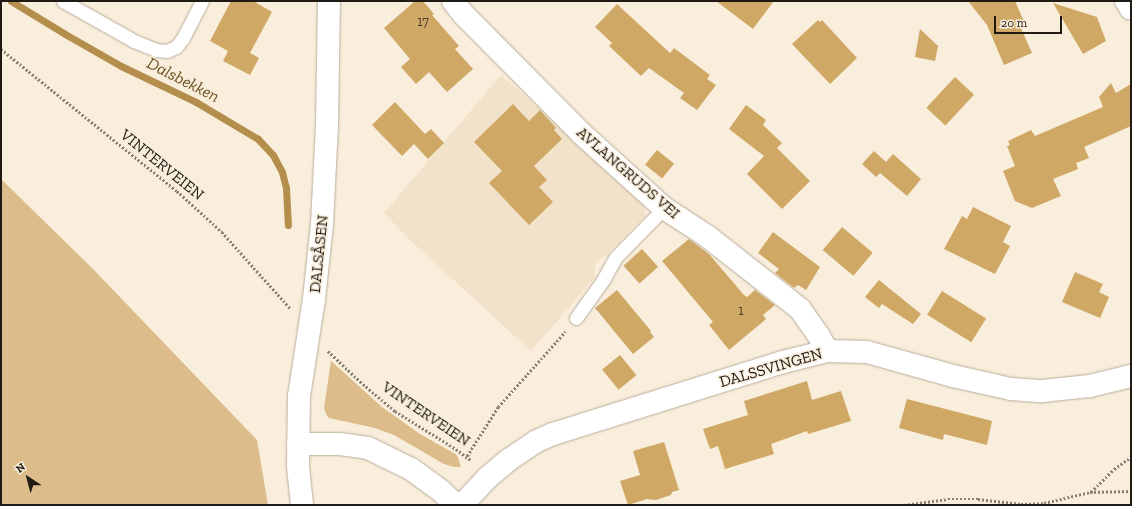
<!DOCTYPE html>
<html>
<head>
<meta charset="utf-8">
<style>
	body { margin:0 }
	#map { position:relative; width:1132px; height:506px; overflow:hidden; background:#f9eddb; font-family:"Zilla Slab",serif }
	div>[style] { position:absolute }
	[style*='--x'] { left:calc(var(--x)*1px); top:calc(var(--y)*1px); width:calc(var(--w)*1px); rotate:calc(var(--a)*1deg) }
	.built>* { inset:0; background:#f2e2c9 }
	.green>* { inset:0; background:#dbbc8a }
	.stream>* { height:7px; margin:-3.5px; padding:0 3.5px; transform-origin:3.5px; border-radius:3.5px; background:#b48e4c }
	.building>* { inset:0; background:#cfa866; transform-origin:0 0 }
	.path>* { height:2.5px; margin-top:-1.25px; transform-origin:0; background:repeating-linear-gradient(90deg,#898174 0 2px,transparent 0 4px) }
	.roads { filter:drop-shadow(0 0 1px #b9ae9d) drop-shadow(0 0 1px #b9ae9d) }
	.lane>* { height:13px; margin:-6.5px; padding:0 6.5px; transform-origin:6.5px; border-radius:6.5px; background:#fff }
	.street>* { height:22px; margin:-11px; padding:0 11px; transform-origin:11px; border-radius:11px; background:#fff }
	.secondary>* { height:22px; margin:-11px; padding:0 11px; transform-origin:11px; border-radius:11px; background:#fff }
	span { translate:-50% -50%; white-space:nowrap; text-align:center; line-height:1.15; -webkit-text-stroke:3px #f9eddb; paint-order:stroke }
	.number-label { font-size:14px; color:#4b3e28 }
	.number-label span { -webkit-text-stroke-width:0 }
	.street-label { font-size:16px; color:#1f1b14 }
	.water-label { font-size:17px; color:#6a4f1d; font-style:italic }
	.frame { position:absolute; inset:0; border:2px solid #1f1b14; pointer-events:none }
	.north { position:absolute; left:8px; top:458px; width:40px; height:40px; -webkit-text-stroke:3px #f9eddb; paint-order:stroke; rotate:324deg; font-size:11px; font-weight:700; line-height:16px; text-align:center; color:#1f1b14 }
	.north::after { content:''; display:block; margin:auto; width:14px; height:18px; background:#1f1b14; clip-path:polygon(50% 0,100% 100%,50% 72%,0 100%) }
	.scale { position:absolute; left:994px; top:16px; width:68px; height:18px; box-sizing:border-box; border:2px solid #1f1b14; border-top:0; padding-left:5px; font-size:12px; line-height:14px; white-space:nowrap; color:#1f1b14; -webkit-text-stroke:3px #f9eddb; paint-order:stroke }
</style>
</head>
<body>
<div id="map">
	<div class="built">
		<i style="clip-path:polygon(501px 75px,643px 200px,645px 216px,606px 255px,595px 263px,595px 278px,531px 351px,411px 241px,384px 213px)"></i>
	</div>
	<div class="green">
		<i style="clip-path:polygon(1px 179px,93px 269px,257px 440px,268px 505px,1px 505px)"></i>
		<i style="clip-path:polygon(331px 361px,382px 407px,420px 434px,457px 455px,461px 467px,454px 467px,444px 464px,394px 435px,375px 428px,329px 418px,326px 414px,324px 408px)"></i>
	</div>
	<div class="stream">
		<i style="--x:11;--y:1;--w:63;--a:31.4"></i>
		<i style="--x:65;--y:34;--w:64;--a:29.7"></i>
		<i style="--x:121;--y:66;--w:83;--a:25.6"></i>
		<i style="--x:196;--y:102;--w:72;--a:30.8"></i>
		<i style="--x:258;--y:139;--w:22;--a:47"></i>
		<i style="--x:273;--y:155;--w:19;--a:62"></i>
		<i style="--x:282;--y:172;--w:16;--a:76"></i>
		<i style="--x:286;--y:188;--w:37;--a:87"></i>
	</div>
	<div class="building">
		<i style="clip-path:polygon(231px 1px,253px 1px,272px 12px,250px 53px,259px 58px,250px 75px,223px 61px,228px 51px,210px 41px)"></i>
		<i style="clip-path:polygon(415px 1px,423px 1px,434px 14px,432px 15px,459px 46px,455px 49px,473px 69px,447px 92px,429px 72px,416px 84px,401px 67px,410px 59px,384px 28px)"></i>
		<i style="clip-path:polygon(716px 1px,774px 1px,753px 29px)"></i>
		<i style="clip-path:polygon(968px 1px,1015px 1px,1025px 24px,1020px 26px,1032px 53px,1004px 65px,987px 25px)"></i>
		<i style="clip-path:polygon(1053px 3px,1097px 17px,1106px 41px,1083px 54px)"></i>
		<i style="clip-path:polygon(617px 4px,670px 53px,674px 48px,710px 75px,707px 79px,716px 85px,697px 110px,680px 98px,684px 93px,649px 68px,641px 76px,609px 46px,612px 43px,595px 27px)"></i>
		<i style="clip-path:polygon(818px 20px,820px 22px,822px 20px,857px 58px,830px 84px,792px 44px)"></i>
		<i style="clip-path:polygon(920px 29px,938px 46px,935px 61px,915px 57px)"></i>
		<i style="left:955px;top:77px;width:26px;height:42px;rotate:43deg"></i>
		<i style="clip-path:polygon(1111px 83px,1116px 93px,1131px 84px,1131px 126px,1084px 147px,1089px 158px,1076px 163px,1078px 169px,1053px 179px,1061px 196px,1032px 208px,1015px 201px,1003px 171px,1015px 166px,1007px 146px,1010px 145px,1008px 141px,1031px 130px,1035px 136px,1103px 107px,1099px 97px)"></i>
		<i style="clip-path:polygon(395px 102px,425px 134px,431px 129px,444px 143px,428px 159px,414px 144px,402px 156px,372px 125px)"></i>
		<i style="clip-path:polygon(513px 104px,529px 121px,540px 110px,556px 128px,554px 130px,562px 139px,534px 166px,547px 180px,539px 187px,553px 202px,529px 225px,489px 183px,502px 171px,474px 142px)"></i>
		<i style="clip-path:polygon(746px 105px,766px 120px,763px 125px,782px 143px,777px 148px,810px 181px,782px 209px,747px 174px,764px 156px,729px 129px)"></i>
		<i style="left:657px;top:150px;width:22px;height:19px;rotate:39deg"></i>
		<i style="clip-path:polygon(874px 151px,886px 162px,893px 154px,921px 179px,907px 196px,880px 173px,876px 177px,862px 164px)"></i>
		<i style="clip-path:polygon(973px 207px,1011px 226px,1003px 242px,1010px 246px,995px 274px,944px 249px,962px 216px,967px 219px)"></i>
		<i style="left:842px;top:227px;width:40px;height:30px;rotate:40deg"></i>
		<i style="clip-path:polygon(773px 232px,820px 267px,806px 290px,798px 285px,794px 288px,775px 273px,779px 269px,758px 253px)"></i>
		<i style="clip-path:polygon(689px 239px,709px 254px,744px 295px,747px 297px,755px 290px,775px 305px,763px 315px,766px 319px,729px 350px,709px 325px,713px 322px,662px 261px)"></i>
		<i style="left:642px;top:249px;width:24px;height:25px;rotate:48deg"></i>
		<i style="clip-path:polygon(1075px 272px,1103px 284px,1099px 292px,1109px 297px,1100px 318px,1062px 302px)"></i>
		<i style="clip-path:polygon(879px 280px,921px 314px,913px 324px,882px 304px,879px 308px,865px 297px)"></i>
		<i style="clip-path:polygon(617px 290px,651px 331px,650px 332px,654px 337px,633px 354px,595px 308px)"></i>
		<i style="left:942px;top:291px;width:52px;height:28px;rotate:32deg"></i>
		<i style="left:620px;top:355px;width:26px;height:23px;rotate:51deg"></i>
		<i style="clip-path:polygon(807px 381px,812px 400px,841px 391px,851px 421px,808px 434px,807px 431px,771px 444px,774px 454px,725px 469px,718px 446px,710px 449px,703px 429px,748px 415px,744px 401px)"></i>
		<i style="clip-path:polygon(907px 399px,992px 421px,987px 445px,944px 434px,943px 440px,899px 428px)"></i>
		<i style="clip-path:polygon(664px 442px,679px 490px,672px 492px,671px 495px,656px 500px,647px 499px,628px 505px,620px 481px,640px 475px,633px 451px)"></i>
	</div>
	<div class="path">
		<i style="--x:1;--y:49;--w:226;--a:38.9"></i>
		<i style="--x:177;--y:191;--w:61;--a:42.3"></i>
		<i style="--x:222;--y:232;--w:102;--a:48.2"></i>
		<i style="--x:328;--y:351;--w:48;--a:43.3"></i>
		<i style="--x:363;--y:384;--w:42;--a:40.2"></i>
		<i style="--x:395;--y:411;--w:72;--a:31.9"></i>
		<i style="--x:456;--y:449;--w:20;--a:37"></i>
		<i style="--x:467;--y:456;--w:58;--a:-57.7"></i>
		<i style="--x:498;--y:407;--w:101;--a:-48.2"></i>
		<i style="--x:1091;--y:492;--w:33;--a:-45"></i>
		<i style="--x:1114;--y:469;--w:21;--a:-35"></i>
		<i style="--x:904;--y:505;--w:44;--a:-7.8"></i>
		<i style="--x:948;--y:499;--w:30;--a:0"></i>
		<i style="--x:978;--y:499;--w:43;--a:6.6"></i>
		<i style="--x:1021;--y:504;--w:23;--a:-2"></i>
		<i style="--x:1044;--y:503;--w:47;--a:-13.4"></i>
		<i style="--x:1090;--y:492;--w:41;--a:-1.4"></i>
	</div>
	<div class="roads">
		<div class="lane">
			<i style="--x:63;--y:1;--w:81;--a:29.4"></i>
			<i style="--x:134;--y:41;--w:24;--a:22"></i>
			<i style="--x:156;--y:50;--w:11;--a:5"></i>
			<i style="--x:167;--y:51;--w:10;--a:-24"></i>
			<i style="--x:176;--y:47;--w:11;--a:-52"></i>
			<i style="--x:183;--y:38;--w:42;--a:-62.8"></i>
			<i style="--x:576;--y:318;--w:47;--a:-54.6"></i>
			<i style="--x:603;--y:280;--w:26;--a:-61"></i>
			<i style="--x:616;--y:257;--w:69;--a:-45.6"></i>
		</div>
		<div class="street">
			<i style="--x:453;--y:1;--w:18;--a:52"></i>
			<i style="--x:464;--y:15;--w:168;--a:45.2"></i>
			<i style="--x:582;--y:134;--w:110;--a:42.1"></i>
			<i style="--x:664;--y:208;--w:51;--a:33.1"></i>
			<i style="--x:707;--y:236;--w:118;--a:38.1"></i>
			<i style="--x:800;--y:309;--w:33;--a:55"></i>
			<i style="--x:819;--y:336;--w:17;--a:62"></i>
			<i style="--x:1126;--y:1;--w:9;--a:58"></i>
			<i style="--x:462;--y:505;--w:37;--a:-47"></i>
			<i style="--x:487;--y:478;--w:30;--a:-40"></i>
			<i style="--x:510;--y:459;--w:32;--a:-34"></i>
			<i style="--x:537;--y:441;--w:17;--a:-24"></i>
			<i style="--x:553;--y:434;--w:241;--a:-17.4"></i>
			<i style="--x:783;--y:362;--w:45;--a:-14"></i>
			<i style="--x:827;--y:351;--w:40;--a:1.4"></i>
			<i style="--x:867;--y:352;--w:89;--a:15.6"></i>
			<i style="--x:953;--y:376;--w:59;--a:12.6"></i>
			<i style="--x:1011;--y:389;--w:31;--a:4"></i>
			<i style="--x:1042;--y:391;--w:48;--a:-5.9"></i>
			<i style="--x:1090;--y:386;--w:42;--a:-13.7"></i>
		</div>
		<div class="secondary">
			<i style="--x:298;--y:444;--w:42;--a:0"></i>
			<i style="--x:340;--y:444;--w:28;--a:8"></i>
			<i style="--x:368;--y:448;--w:48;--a:26"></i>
			<i style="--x:411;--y:469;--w:37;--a:36"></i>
			<i style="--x:441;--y:491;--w:21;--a:43"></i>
			<i style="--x:302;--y:505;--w:39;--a:-96"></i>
			<i style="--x:298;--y:466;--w:70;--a:-89.2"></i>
			<i style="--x:299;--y:396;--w:98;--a:-81.2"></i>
			<i style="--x:314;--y:299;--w:75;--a:-83.9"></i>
			<i style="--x:322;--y:224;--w:99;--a:-87.1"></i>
			<i style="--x:327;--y:125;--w:124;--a:-89.1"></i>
		</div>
	</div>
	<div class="number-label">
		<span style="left:423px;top:22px">17</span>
		<span style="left:741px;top:311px">1</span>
	</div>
	<div class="street-label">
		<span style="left:162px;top:165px;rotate:39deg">VINTERVEIEN</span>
		<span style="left:628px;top:173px;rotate:41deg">AVLANGRUDS VEI</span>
		<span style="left:319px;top:254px;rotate:-84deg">DALSÅSEN</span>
		<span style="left:771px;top:368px;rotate:-16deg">DALSSVINGEN</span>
		<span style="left:426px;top:414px;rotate:34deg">VINTERVEIEN</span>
	</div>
	<div class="water-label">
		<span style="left:183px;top:80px;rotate:27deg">Dalsbekken</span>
	</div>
	<div class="frame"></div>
	<div class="north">N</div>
	<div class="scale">20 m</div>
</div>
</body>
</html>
